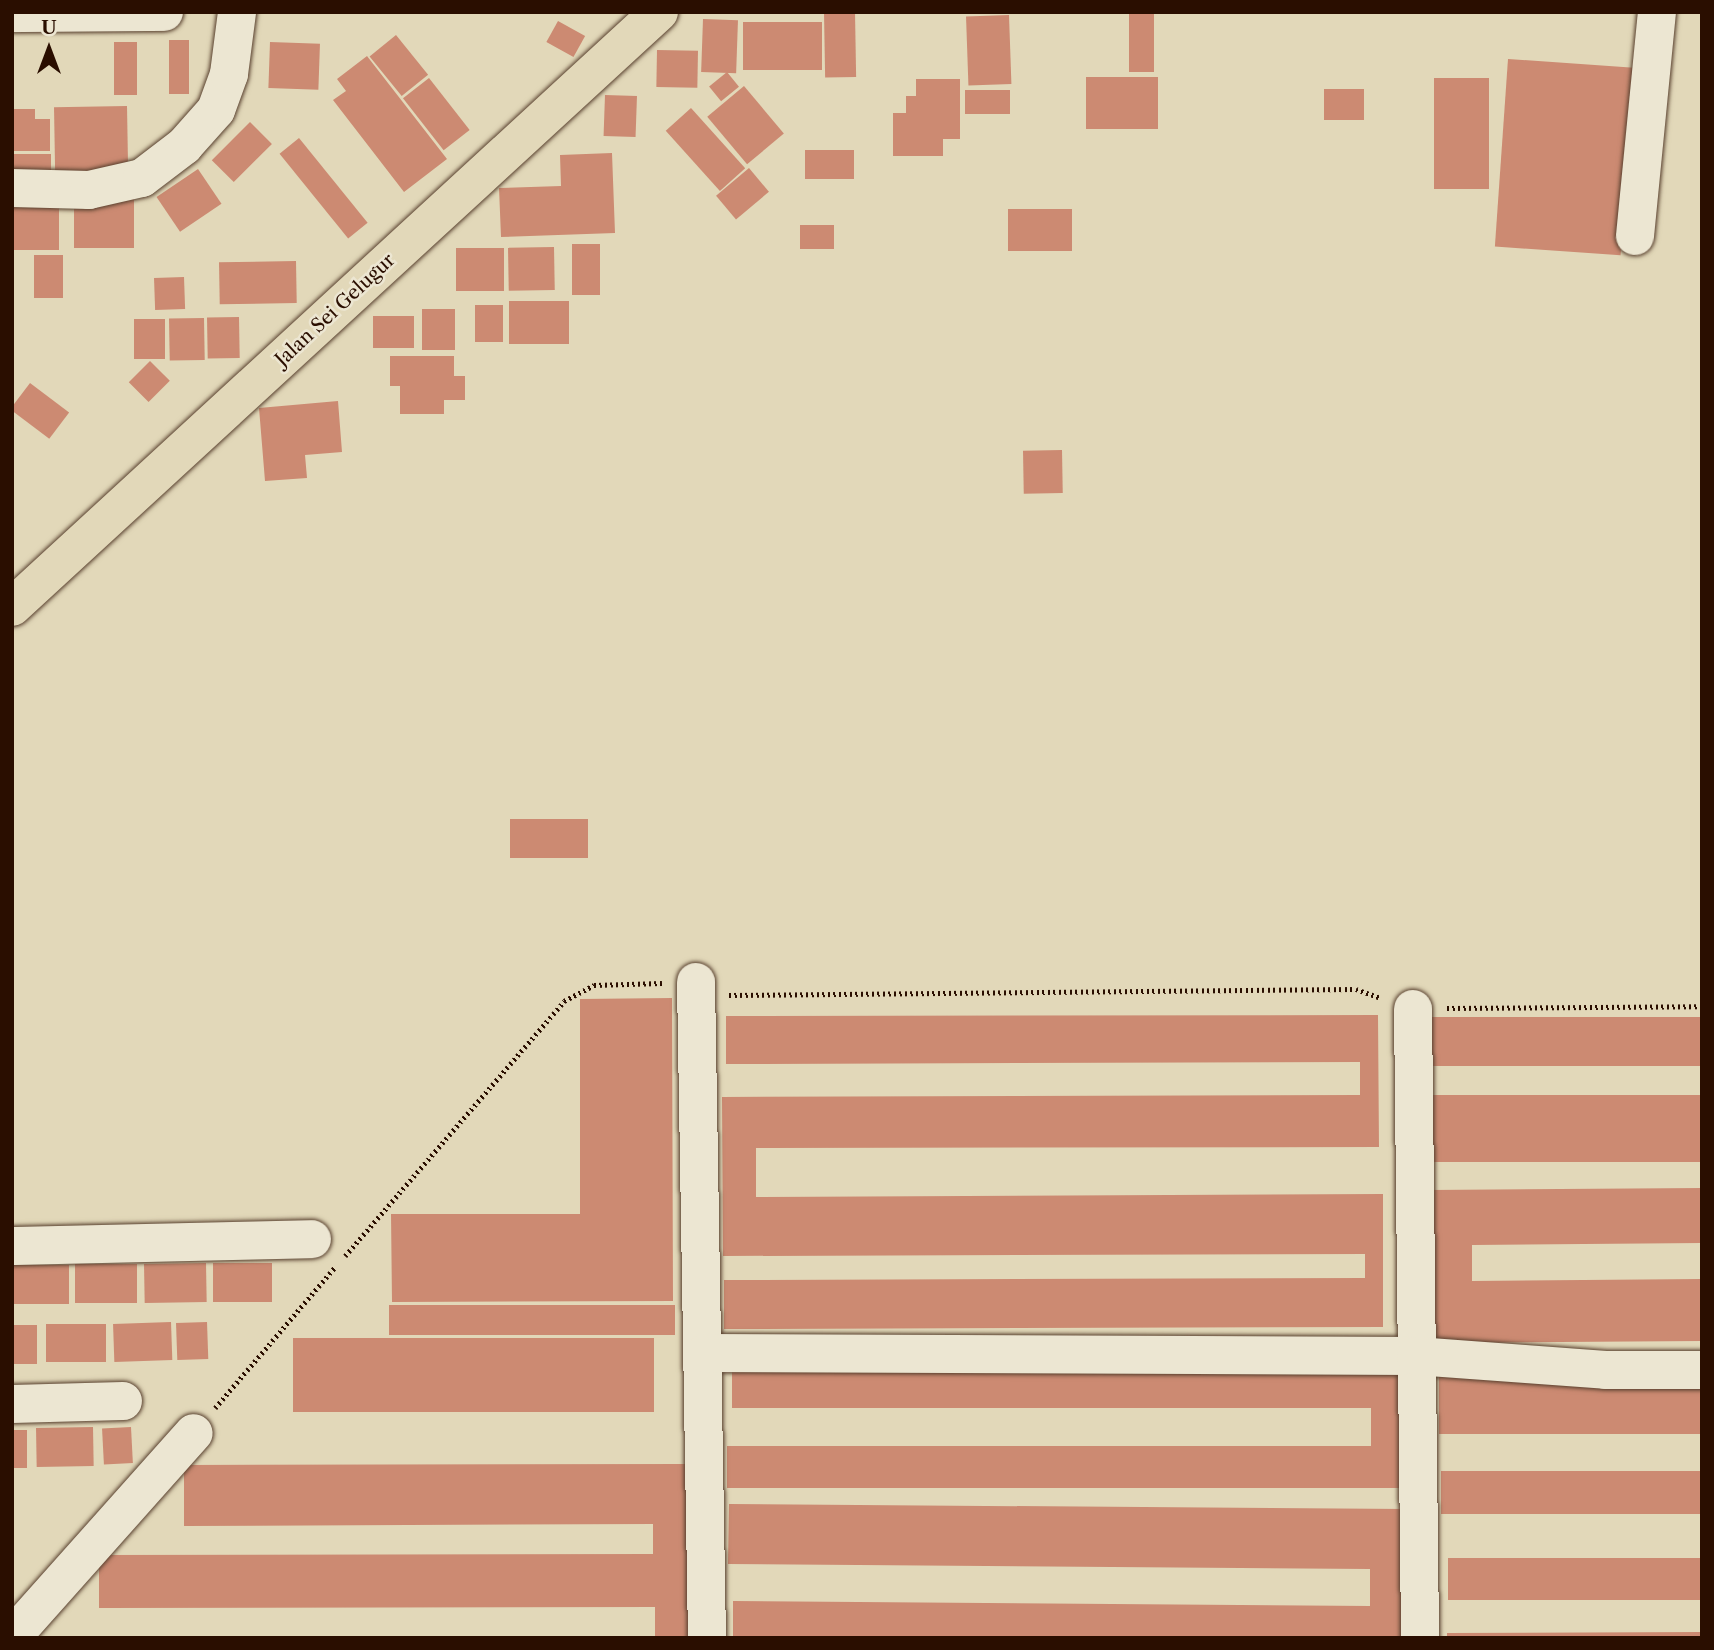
<!DOCTYPE html>
<html>
<head>
<meta charset="utf-8">
<style>
	body { margin:0 }
	#map { position:relative; width:1714px; height:1650px; overflow:hidden; background:#e2d8b9; font-family:"Libre Caslon Text",serif }
	div>[style] { position:absolute }
	[style*='--x'] { left:calc(var(--x)*1px); top:calc(var(--y)*1px); width:calc(var(--w)*1px); rotate:calc(var(--a)*1deg) }
	.building>* { inset:0; background:#cc8a72; transform-origin:0 0 }
	.path>* { height:4.5px; margin-top:-2.25px; transform-origin:0; background:repeating-linear-gradient(90deg,#2a0e00 0 2px,transparent 0 5.5px) }
	.roads { filter:drop-shadow(0 0 2px #58402e) drop-shadow(0 0 2px #58402e) }
	.minor>* { height:38px; margin:-19px; padding:0 19px; transform-origin:19px; border-radius:19px; background:#ece6d2 }
	.major>* { height:38px; margin:-19px; padding:0 19px; transform-origin:19px; border-radius:19px; background:#e2d8b9 }
	span { translate:-50% -50%; white-space:nowrap; text-align:center; line-height:1.15; -webkit-text-stroke:5px #ece6d2; paint-order:stroke }
	.street-label { font-size:19px; color:#2a0e00 }
	.frame { position:absolute; inset:0; border:14px solid #2a0e00; pointer-events:none }
	.north { position:absolute; left:14px; top:14px; width:70px; height:70px; -webkit-text-stroke:5px #ece6d2; paint-order:stroke; rotate:0deg; font-size:19px; font-weight:700; line-height:28px; text-align:center; color:#2a0e00 }
	.north::after { content:''; display:block; margin:auto; width:24px; height:32px; background:#2a0e00; clip-path:polygon(50% 0,100% 100%,50% 72%,0 100%) }
</style>
</head>
<body>
<div id="map">
	<div class="building">
		<i style="left:855px;top:12px;width:65px;height:31px;rotate:89deg"></i>
		<i style="left:1129px;top:12px;width:25px;height:60px"></i>
		<i style="left:1009px;top:15px;width:69px;height:43px;rotate:88deg"></i>
		<i style="left:703px;top:19px;width:35px;height:53px;rotate:2deg"></i>
		<i style="left:558px;top:21px;width:31px;height:24px;rotate:29deg"></i>
		<i style="left:743px;top:22px;width:79px;height:48px"></i>
		<i style="left:396px;top:35px;width:51px;height:34px;rotate:51deg"></i>
		<i style="left:169px;top:40px;width:20px;height:54px"></i>
		<i style="left:114px;top:42px;width:23px;height:53px"></i>
		<i style="left:270px;top:42px;width:50px;height:46px;rotate:2deg"></i>
		<i style="left:657px;top:50px;width:41px;height:37px;rotate:1deg"></i>
		<i style="clip-path:polygon(367px 56px,447px 159px,404px 192px,333px 100px,346px 91px,337px 79px)"></i>
		<i style="left:1508px;top:59px;width:126px;height:188px;rotate:4deg"></i>
		<i style="left:727px;top:72px;width:19px;height:23px;rotate:51deg"></i>
		<i style="left:1158px;top:77px;width:52px;height:72px;rotate:90deg"></i>
		<i style="left:429px;top:78px;width:66px;height:33px;rotate:52deg"></i>
		<i style="left:1434px;top:78px;width:55px;height:111px"></i>
		<i style="clip-path:polygon(916px 79px,960px 79px,960px 139px,943px 139px,943px 156px,893px 156px,893px 113px,906px 113px,906px 96px,916px 96px)"></i>
		<i style="left:744px;top:86px;width:62px;height:48px;rotate:50deg"></i>
		<i style="left:1364px;top:89px;width:31px;height:40px;rotate:90deg"></i>
		<i style="left:1010px;top:90px;width:24px;height:45px;rotate:90deg"></i>
		<i style="left:605px;top:95px;width:32px;height:41px;rotate:2deg"></i>
		<i style="left:127px;top:106px;width:66px;height:73px;rotate:89deg"></i>
		<i style="left:691px;top:108px;width:81px;height:34px;rotate:48deg"></i>
		<i style="clip-path:polygon(12px 109px,35px 109px,35px 119px,50px 119px,50px 151px,12px 151px)"></i>
		<i style="left:250px;top:122px;width:31px;height:54px;rotate:45deg"></i>
		<i style="left:299px;top:138px;width:109px;height:25px;rotate:51deg"></i>
		<i style="left:805px;top:150px;width:49px;height:29px"></i>
		<i style="clip-path:polygon(612px 153px,615px 233px,501px 237px,499px 188px,561px 186px,560px 155px)"></i>
		<i style="left:13px;top:154px;width:38px;height:20px"></i>
		<i style="left:749px;top:168px;width:31px;height:43px;rotate:50deg"></i>
		<i style="left:198px;top:169px;width:42px;height:50px;rotate:56deg"></i>
		<i style="left:134px;top:196px;width:52px;height:60px;rotate:90deg"></i>
		<i style="left:12px;top:201px;width:47px;height:49px"></i>
		<i style="left:1008px;top:209px;width:64px;height:42px"></i>
		<i style="left:834px;top:225px;width:24px;height:34px;rotate:90deg"></i>
		<i style="left:572px;top:244px;width:28px;height:51px"></i>
		<i style="left:554px;top:247px;width:43px;height:46px;rotate:89deg"></i>
		<i style="left:456px;top:248px;width:48px;height:43px"></i>
		<i style="left:34px;top:255px;width:29px;height:43px"></i>
		<i style="left:296px;top:261px;width:42px;height:77px;rotate:89deg"></i>
		<i style="left:184px;top:277px;width:32px;height:30px;rotate:88deg"></i>
		<i style="left:569px;top:301px;width:43px;height:60px;rotate:90deg"></i>
		<i style="left:475px;top:305px;width:28px;height:37px"></i>
		<i style="left:422px;top:309px;width:33px;height:41px"></i>
		<i style="left:373px;top:316px;width:41px;height:32px"></i>
		<i style="left:239px;top:317px;width:41px;height:32px;rotate:89deg"></i>
		<i style="left:204px;top:318px;width:42px;height:35px;rotate:89deg"></i>
		<i style="left:134px;top:319px;width:31px;height:40px"></i>
		<i style="clip-path:polygon(390px 356px,454px 356px,454px 376px,465px 376px,465px 400px,444px 400px,444px 414px,400px 414px,400px 386px,390px 386px)"></i>
		<i style="left:150px;top:361px;width:28px;height:30px;rotate:45deg"></i>
		<i style="left:30px;top:383px;width:49px;height:33px;rotate:37deg"></i>
		<i style="clip-path:polygon(338px 401px,342px 452px,305px 455px,307px 478px,265px 481px,259px 408px)"></i>
		<i style="left:1062px;top:450px;width:43px;height:39px;rotate:89deg"></i>
		<i style="left:510px;top:819px;width:78px;height:39px"></i>
		<i style="clip-path:polygon(672px 998px,673px 1301px,392px 1302px,391px 1214px,580px 1214px,580px 999px)"></i>
		<i style="clip-path:polygon(1378px 1015px,1379px 1147px,756px 1148px,756px 1197px,1383px 1194px,1383px 1327px,724px 1329px,724px 1280px,1365px 1278px,1365px 1254px,723px 1256px,722px 1097px,1360px 1095px,1360px 1062px,726px 1064px,726px 1016px)"></i>
		<i style="left:1702px;top:1017px;width:49px;height:275px;rotate:90deg"></i>
		<i style="left:1702px;top:1095px;width:67px;height:278px;rotate:90deg"></i>
		<i style="clip-path:polygon(1702px 1188px,1702px 1243px,1472px 1245px,1472px 1281px,1702px 1279px,1702px 1341px,1433px 1343px,1431px 1190px)"></i>
		<i style="left:206px;top:1263px;width:39px;height:62px;rotate:89deg"></i>
		<i style="left:213px;top:1263px;width:59px;height:39px"></i>
		<i style="left:137px;top:1264px;width:39px;height:62px;rotate:90deg"></i>
		<i style="left:12px;top:1265px;width:57px;height:39px"></i>
		<i style="left:675px;top:1305px;width:30px;height:286px;rotate:90deg"></i>
		<i style="left:171px;top:1322px;width:38px;height:58px;rotate:88deg"></i>
		<i style="left:207px;top:1322px;width:37px;height:31px;rotate:88deg"></i>
		<i style="left:106px;top:1324px;width:38px;height:60px;rotate:90deg"></i>
		<i style="left:12px;top:1325px;width:25px;height:39px"></i>
		<i style="left:654px;top:1338px;width:74px;height:361px;rotate:90deg"></i>
		<i style="left:1702px;top:1365px;width:69px;height:263px;rotate:90deg"></i>
		<i style="clip-path:polygon(732px 1366px,1400px 1366px,1400px 1488px,727px 1488px,727px 1446px,1371px 1446px,1371px 1408px,732px 1408px)"></i>
		<i style="left:93px;top:1427px;width:39px;height:57px;rotate:89deg"></i>
		<i style="left:131px;top:1427px;width:36px;height:29px;rotate:87deg"></i>
		<i style="left:12px;top:1430px;width:15px;height:38px"></i>
		<i style="clip-path:polygon(689px 1464px,690px 1638px,655px 1638px,655px 1607px,99px 1608px,99px 1555px,653px 1554px,653px 1524px,184px 1526px,184px 1465px)"></i>
		<i style="left:1702px;top:1471px;width:43px;height:261px;rotate:90deg"></i>
		<i style="clip-path:polygon(729px 1504px,1406px 1509px,1405px 1638px,733px 1638px,733px 1601px,1370px 1606px,1370px 1569px,728px 1564px)"></i>
		<i style="left:1702px;top:1558px;width:42px;height:254px;rotate:90deg"></i>
		<i style="clip-path:polygon(1702px 1632px,1702px 1638px,1447px 1638px,1447px 1633px)"></i>
	</div>
	<div class="path">
		<i style="--x:729;--y:995;--w:627;--a:-0.55"></i>
		<i style="--x:1356;--y:989;--w:27;--a:20"></i>
		<i style="--x:1447;--y:1008;--w:255;--a:-0.4"></i>
		<i style="--x:345;--y:1256;--w:336;--a:-49.3"></i>
		<i style="--x:564;--y:1001;--w:34;--a:-28"></i>
		<i style="--x:594;--y:985;--w:68;--a:-1.7"></i>
		<i style="--x:215;--y:1408;--w:184;--a:-49.6"></i>
	</div>
	<div class="roads">
		<div class="minor">
			<i style="--x:12;--y:13;--w:152;--a:-0.4"></i>
			<i style="--x:12;--y:188;--w:77;--a:1.5"></i>
			<i style="--x:89;--y:190;--w:54;--a:-12.8"></i>
			<i style="--x:142;--y:178;--w:53;--a:-37.3"></i>
			<i style="--x:184;--y:146;--w:48;--a:-48.4"></i>
			<i style="--x:216;--y:110;--w:38;--a:-70"></i>
			<i style="--x:229;--y:74;--w:63;--a:-82.6"></i>
			<i style="--x:1635;--y:236;--w:225;--a:-84.4"></i>
			<i style="--x:696;--y:982;--w:656;--a:89.04"></i>
			<i style="--x:1413;--y:1009;--w:629;--a:89.36"></i>
			<i style="--x:12;--y:1246;--w:300;--a:-1.3"></i>
			<i style="--x:705;--y:1353;--w:711;--a:0.24"></i>
			<i style="--x:1416;--y:1356;--w:190;--a:4.2"></i>
			<i style="--x:1605;--y:1370;--w:97;--a:0"></i>
			<i style="--x:12;--y:1404;--w:111;--a:-1.5"></i>
			<i style="--x:12;--y:1637;--w:273;--a:-48.3"></i>
		</div>
		<div class="major">
			<i style="--x:12;--y:607;--w:879;--a:-42.6"></i>
		</div>
	</div>
	<div class="street-label">
		<span style="left:335px;top:310px;rotate:-43deg">Jalan Sei Gelugur</span>
	</div>
	<div class="frame"></div>
	<div class="north">U</div>
</div>
</body>
</html>
